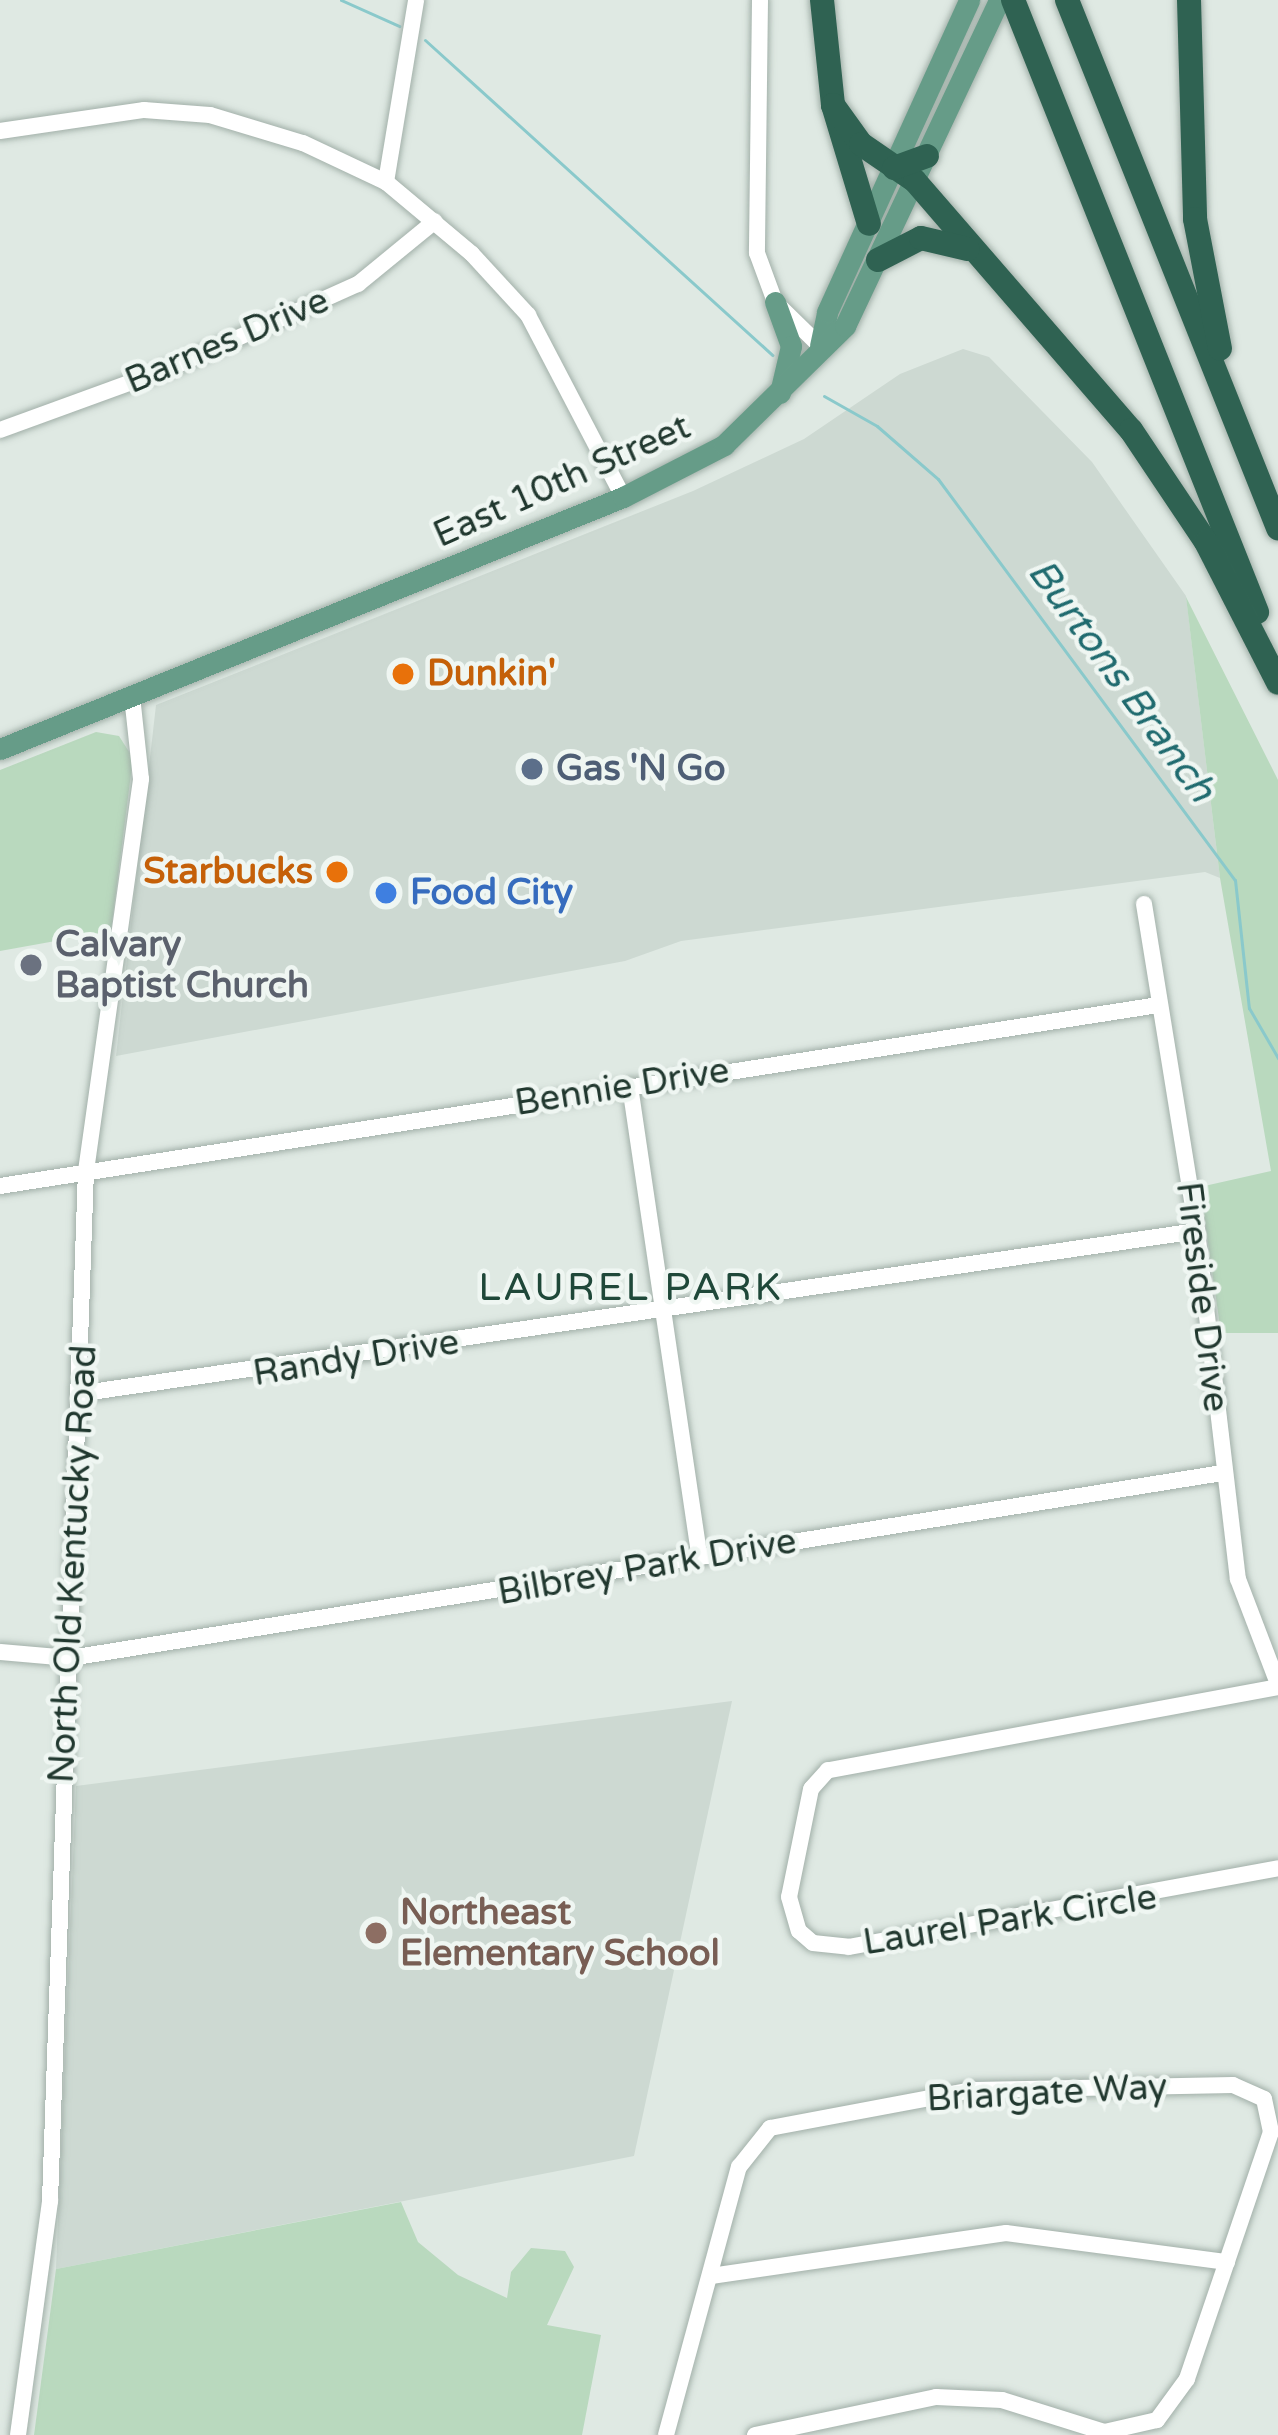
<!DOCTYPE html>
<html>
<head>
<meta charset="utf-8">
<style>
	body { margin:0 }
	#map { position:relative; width:1278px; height:2435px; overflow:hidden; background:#dfe9e3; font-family:"Varela Round",sans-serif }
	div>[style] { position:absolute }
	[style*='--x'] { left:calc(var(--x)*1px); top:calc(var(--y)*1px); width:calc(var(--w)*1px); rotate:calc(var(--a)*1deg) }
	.built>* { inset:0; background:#cdd9d2 }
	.green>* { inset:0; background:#b9d9be }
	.stream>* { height:3px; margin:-1.5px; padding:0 1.5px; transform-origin:1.5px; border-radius:1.5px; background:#8ac9cb }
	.roads { filter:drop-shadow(0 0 3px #a2b0a9) drop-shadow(0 0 3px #a2b0a9) }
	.minor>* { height:16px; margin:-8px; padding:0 8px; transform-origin:8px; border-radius:8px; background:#fff }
	.major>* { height:21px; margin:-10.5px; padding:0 10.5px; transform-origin:10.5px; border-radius:10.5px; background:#669c88 }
	.highway>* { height:24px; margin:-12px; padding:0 12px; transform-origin:12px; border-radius:12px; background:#2f6252 }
	.dots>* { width:33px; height:33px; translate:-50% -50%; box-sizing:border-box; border:6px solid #eff6f2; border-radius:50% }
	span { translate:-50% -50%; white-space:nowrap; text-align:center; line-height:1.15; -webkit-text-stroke:9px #eff6f2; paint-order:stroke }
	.street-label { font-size:36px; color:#21382f }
	.food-label { font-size:36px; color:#c56008; font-weight:700 }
	.left { translate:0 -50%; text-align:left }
	.right { translate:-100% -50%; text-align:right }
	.service-label { font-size:36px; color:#4e5e75; font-weight:700 }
	.shop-label { font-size:36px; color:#366cbe; font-weight:700 }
	.worship-label { font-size:36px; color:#5b616d; font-weight:700 }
	.education-label { font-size:36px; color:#785e54; font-weight:700 }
	.water-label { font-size:39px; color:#206b6f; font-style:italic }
	.neighbourhood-label { font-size:39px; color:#1f4839; letter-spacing:3px }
</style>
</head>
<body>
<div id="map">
	<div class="built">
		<i style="clip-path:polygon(963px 349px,989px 357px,1092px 462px,1186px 596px,1220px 878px,1205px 872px,681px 941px,625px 961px,116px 1056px,156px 705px,693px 491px,804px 439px,900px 374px)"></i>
		<i style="clip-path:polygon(732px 1701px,634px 2156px,56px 2269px,76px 1786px)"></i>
	</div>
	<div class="green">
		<i style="clip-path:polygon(1186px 597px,1278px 780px,1278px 1333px,1221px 1333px,1200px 1187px,1271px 1171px,1220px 878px)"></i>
		<i style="clip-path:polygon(96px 732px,119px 736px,133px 758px,111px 931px,0 951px,0 770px)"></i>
		<i style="clip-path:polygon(401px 2202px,418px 2242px,458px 2275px,507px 2298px,511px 2272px,531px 2248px,565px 2251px,574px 2267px,547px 2325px,601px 2335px,582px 2435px,34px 2435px,56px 2269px)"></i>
	</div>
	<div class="stream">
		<i style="--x:341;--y:0;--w:64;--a:24.1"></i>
		<i style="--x:425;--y:40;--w:469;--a:42.2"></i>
		<i style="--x:824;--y:396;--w:61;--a:29.5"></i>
		<i style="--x:877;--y:426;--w:81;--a:41"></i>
		<i style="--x:938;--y:479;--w:499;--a:53.5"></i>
		<i style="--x:1235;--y:880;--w:129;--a:83.8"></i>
		<i style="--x:1249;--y:1008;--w:58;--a:59.9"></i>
	</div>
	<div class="roads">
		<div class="minor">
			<i style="--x:760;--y:0;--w:253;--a:90.7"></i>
			<i style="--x:757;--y:253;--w:52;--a:69.8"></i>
			<i style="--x:775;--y:302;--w:63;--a:44.4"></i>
			<i style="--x:0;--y:131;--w:146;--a:-8.3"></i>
			<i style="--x:144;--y:110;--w:66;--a:4.3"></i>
			<i style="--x:210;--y:115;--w:97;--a:16.8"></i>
			<i style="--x:303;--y:143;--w:92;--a:25.2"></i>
			<i style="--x:386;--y:182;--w:112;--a:39.9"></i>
			<i style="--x:472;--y:254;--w:83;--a:47.4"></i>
			<i style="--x:528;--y:315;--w:205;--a:62.4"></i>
			<i style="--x:386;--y:182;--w:184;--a:-80.6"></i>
			<i style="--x:0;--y:430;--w:184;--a:-20"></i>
			<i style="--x:173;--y:367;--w:203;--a:-24.2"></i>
			<i style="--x:358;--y:284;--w:99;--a:-39.3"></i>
			<i style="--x:1144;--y:904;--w:331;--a:80.8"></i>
			<i style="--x:1197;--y:1231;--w:350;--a:83.3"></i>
			<i style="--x:1238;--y:1579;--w:112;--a:69.1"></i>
			<i style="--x:630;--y:1086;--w:477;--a:81.6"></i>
			<i style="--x:0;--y:1186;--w:1172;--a:-8.88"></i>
			<i style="--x:84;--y:1393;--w:1125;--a:-8.28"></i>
			<i style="--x:0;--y:1652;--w:70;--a:4.9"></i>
			<i style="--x:70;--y:1658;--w:1168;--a:-9.12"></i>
			<i style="--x:1278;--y:1687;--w:458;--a:169.5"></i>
			<i style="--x:828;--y:1770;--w:25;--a:132"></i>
			<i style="--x:811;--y:1789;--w:110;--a:101.5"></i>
			<i style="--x:789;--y:1897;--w:35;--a:74"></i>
			<i style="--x:799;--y:1931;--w:18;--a:41"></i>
			<i style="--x:813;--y:1943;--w:36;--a:6"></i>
			<i style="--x:849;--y:1947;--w:436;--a:-10.4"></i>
			<i style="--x:711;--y:2276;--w:298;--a:-8.3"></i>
			<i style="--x:1006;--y:2233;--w:223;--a:7.5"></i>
			<i style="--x:18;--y:2435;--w:236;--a:-82.2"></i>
			<i style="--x:50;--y:2201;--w:1031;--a:-88"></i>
			<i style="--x:86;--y:1171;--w:396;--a:-82"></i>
			<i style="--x:141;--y:779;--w:83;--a:-96.2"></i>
			<i style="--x:666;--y:2435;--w:278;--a:-74.8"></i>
			<i style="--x:739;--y:2167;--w:50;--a:-51.5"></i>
			<i style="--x:770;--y:2128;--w:208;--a:-10.6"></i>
			<i style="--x:974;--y:2090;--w:259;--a:-1.1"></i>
			<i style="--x:1233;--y:2085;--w:34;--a:24"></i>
			<i style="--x:1264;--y:2099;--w:34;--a:78"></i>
			<i style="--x:1271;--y:2132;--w:261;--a:108.8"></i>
			<i style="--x:1187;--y:2379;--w:51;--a:126.2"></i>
			<i style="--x:1157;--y:2420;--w:54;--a:167.2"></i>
			<i style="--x:1104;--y:2432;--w:107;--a:-162.6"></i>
			<i style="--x:1002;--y:2400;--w:66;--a:-177.4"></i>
			<i style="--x:936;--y:2397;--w:185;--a:168.1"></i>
		</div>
		<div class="major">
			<i style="--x:775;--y:302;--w:47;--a:70"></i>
			<i style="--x:791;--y:346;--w:48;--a:103.2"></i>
			<i style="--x:820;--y:346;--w:35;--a:-78"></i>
			<i style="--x:827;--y:312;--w:343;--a:-65.5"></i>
			<i style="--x:0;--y:749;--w:672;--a:-22.02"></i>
			<i style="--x:623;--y:497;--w:114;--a:-27.2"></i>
			<i style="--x:724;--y:445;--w:170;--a:-44.5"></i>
			<i style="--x:845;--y:326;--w:361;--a:-64.7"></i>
		</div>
		<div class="highway">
			<i style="--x:822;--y:0;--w:106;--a:84"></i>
			<i style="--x:833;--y:105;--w:124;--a:73.2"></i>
			<i style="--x:1013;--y:0;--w:659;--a:68.26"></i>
			<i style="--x:1067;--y:0;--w:569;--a:68.22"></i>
			<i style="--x:1189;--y:0;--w:219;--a:88.4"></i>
			<i style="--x:1195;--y:219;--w:132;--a:79.1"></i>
			<i style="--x:833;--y:105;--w:48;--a:54.3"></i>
			<i style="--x:861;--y:144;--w:65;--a:34.4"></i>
			<i style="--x:915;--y:181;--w:330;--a:49.1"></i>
			<i style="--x:1131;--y:430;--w:135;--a:56.2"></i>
			<i style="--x:1206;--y:542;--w:158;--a:62.9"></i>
			<i style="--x:894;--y:168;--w:35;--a:-20"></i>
			<i style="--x:878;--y:260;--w:48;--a:-27.1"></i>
			<i style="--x:921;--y:238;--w:48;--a:13.2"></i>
		</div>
	</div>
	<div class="dots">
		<i style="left:403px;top:674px;background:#e8710a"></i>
		<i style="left:532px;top:769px;background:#5c6f8a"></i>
		<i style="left:337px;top:872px;background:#e8710a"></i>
		<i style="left:386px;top:893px;background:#3f7fe0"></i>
		<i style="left:31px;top:965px;background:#6b7280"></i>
		<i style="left:376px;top:1933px;background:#8d6e63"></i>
	</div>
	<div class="street-label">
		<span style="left:227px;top:341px;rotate:-23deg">Barnes Drive</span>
		<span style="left:562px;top:481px;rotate:-24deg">East 10th Street</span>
		<span style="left:622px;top:1087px;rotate:-9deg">Bennie Drive</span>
		<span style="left:1202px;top:1297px;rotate:83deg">Fireside Drive</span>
		<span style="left:356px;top:1358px;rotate:-9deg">Randy Drive</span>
		<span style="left:73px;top:1564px;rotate:-87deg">North Old Kentucky Road</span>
		<span style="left:647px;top:1567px;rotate:-10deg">Bilbrey Park Drive</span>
		<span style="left:1010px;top:1920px;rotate:-9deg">Laurel Park Circle</span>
		<span style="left:1047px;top:2093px;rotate:-3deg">Briargate Way</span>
	</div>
	<div class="food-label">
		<span class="left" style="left:427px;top:674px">Dunkin'</span>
		<span class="right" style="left:313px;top:872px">Starbucks</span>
	</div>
	<div class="service-label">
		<span class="left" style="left:556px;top:769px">Gas 'N Go</span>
	</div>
	<div class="shop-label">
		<span class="left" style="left:410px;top:893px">Food City</span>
	</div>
	<div class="worship-label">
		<span class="left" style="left:55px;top:965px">Calvary<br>Baptist Church</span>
	</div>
	<div class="education-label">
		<span class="left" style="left:400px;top:1933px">Northeast<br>Elementary School</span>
	</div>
	<div class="water-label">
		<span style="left:1121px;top:681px;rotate:54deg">Burtons Branch</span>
	</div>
	<div class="neighbourhood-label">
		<span style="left:631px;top:1288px">LAUREL PARK</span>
	</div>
</div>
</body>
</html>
